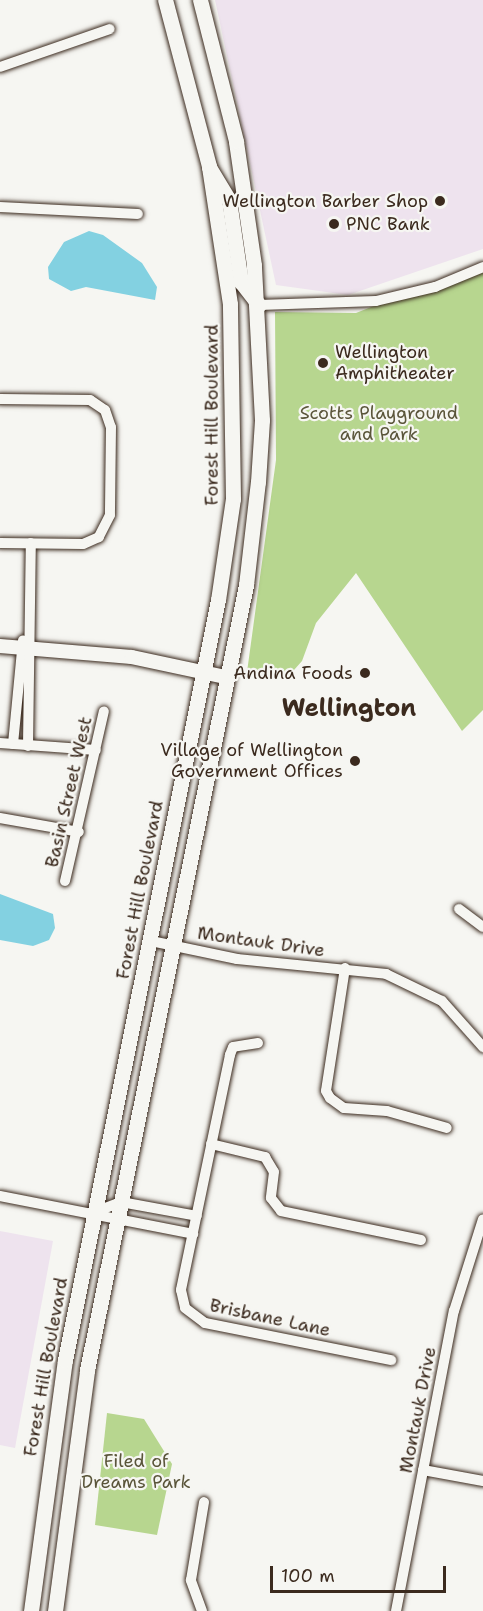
<!DOCTYPE html>
<html>
<head>
<meta charset="utf-8">
<style>
	body { margin:0 }
	#map { position:relative; width:483px; height:1611px; overflow:hidden; background:#f6f6f2; font-family:"Shantell Sans",sans-serif }
	div>[style] { position:absolute }
	[style*='--x'] { left:calc(var(--x)*1px); top:calc(var(--y)*1px); width:calc(var(--w)*1px); rotate:calc(var(--a)*1deg) }
	.built>* { inset:0; background:#eee3ee }
	.green>* { inset:0; background:#b7d68f }
	.water>* { inset:0; background:#83d1e1 }
	.roads { filter:drop-shadow(0 0 2px #3b2a1e) drop-shadow(0 0 2px #3b2a1e) }
	.minor>* { height:10px; margin:-5px; padding:0 5px; transform-origin:5px; border-radius:5px; background:#f6f6f2 }
	.tertiary>* { height:14px; margin:-7px; padding:0 7px; transform-origin:7px; border-radius:7px; background:#f6f6f2 }
	.secondary>* { height:15px; margin:-7.5px; padding:0 7.5px; transform-origin:7.5px; border-radius:7.5px; background:#f6f6f2 }
	.dots>* { width:16px; height:16px; translate:-50% -50%; box-sizing:border-box; border:3px solid #f6f6f2; border-radius:50% }
	span { translate:-50% -50%; white-space:nowrap; text-align:center; line-height:1.15; -webkit-text-stroke:4.5px #f6f6f2; paint-order:stroke }
	.poi-label { font-size:18px; color:#3b2a1e }
	.right { translate:-100% -50%; text-align:right }
	.left { translate:0 -50%; text-align:left }
	.park-label { font-size:18px; color:#5a553a }
	.street-label { font-size:18px; color:#3b2a1e }
	.district-label { font-size:24px; color:#3b2a1e; font-weight:700 }
	.scale { position:absolute; left:270px; top:1566px; width:176px; height:27px; box-sizing:border-box; border:3px solid #3b2a1e; border-top:0; padding-left:8px; font-size:18px; line-height:21px; white-space:nowrap; color:#3b2a1e; -webkit-text-stroke:4px #f6f6f2; paint-order:stroke }
</style>
</head>
<body>
<div id="map">
	<div class="built">
		<i style="clip-path:polygon(215px 0,483px 0,483px 249px,348px 295px,276px 285px)"></i>
		<i style="clip-path:polygon(0 1231px,53px 1241px,15px 1448px,0 1445px)"></i>
	</div>
	<div class="green">
		<i style="clip-path:polygon(483px 263px,483px 710px,462px 731px,356px 573px,316px 623px,302px 661px,286px 679px,247px 672px,276px 460px,275px 312px,356px 313px)"></i>
		<i style="clip-path:polygon(107px 1413px,144px 1419px,172px 1464px,157px 1535px,95px 1525px)"></i>
	</div>
	<div class="water">
		<i style="clip-path:polygon(89px 231px,103px 235px,142px 263px,157px 287px,155px 300px,86px 287px,71px 291px,49px 279px,48px 267px,64px 242px)"></i>
		<i style="clip-path:polygon(0 894px,53px 914px,55px 928px,49px 940px,33px 946px,0 940px)"></i>
	</div>
	<div class="roads">
		<div class="minor">
			<i style="--x:0;--y:67;--w:116;--a:-19.1"></i>
			<i style="--x:0;--y:207;--w:138;--a:2.9"></i>
			<i style="--x:259;--y:305;--w:117;--a:-2"></i>
			<i style="--x:376;--y:301;--w:61;--a:-13.3"></i>
			<i style="--x:435;--y:287;--w:52;--a:-22.6"></i>
			<i style="--x:0;--y:399;--w:90;--a:0.6"></i>
			<i style="--x:90;--y:400;--w:18;--a:34"></i>
			<i style="--x:105;--y:410;--w:18;--a:71"></i>
			<i style="--x:111;--y:427;--w:88;--a:90.7"></i>
			<i style="--x:110;--y:515;--w:25;--a:117"></i>
			<i style="--x:99;--y:537;--w:17;--a:156"></i>
			<i style="--x:83;--y:544;--w:83;--a:-179.3"></i>
			<i style="--x:0;--y:743;--w:96;--a:4.2"></i>
			<i style="--x:13;--y:744;--w:104;--a:-84.5"></i>
			<i style="--x:28;--y:746;--w:203;--a:-89.2"></i>
			<i style="--x:0;--y:818;--w:80;--a:10"></i>
			<i style="--x:65;--y:881;--w:174;--a:-77.1"></i>
			<i style="--x:459;--y:909;--w:30;--a:37"></i>
			<i style="--x:151;--y:941;--w:88;--a:11.8"></i>
			<i style="--x:237;--y:959;--w:150;--a:5.7"></i>
			<i style="--x:386;--y:974;--w:62;--a:25.7"></i>
			<i style="--x:442;--y:1001;--w:62;--a:48.3"></i>
			<i style="--x:345;--y:968;--w:124;--a:98.8"></i>
			<i style="--x:326;--y:1091;--w:8;--a:60"></i>
			<i style="--x:330;--y:1098;--w:17;--a:36"></i>
			<i style="--x:344;--y:1108;--w:43;--a:4"></i>
			<i style="--x:387;--y:1111;--w:62;--a:15.8"></i>
			<i style="--x:258;--y:1043;--w:25;--a:171"></i>
			<i style="--x:233;--y:1047;--w:9;--a:111"></i>
			<i style="--x:230;--y:1055;--w:240;--a:101.8"></i>
			<i style="--x:181;--y:1290;--w:18;--a:77"></i>
			<i style="--x:185;--y:1308;--w:25;--a:37"></i>
			<i style="--x:205;--y:1323;--w:190;--a:11.3"></i>
			<i style="--x:211;--y:1144;--w:56;--a:13.5"></i>
			<i style="--x:265;--y:1157;--w:17;--a:59"></i>
			<i style="--x:274;--y:1172;--w:26;--a:97"></i>
			<i style="--x:271;--y:1198;--w:16;--a:52"></i>
			<i style="--x:281;--y:1211;--w:143;--a:11.7"></i>
			<i style="--x:0;--y:1196;--w:197;--a:11.1"></i>
			<i style="--x:95;--y:1212;--w:28;--a:-21"></i>
			<i style="--x:121;--y:1202;--w:77;--a:10.4"></i>
			<i style="--x:423;--y:1470;--w:61;--a:10.4"></i>
			<i style="--x:202;--y:1611;--w:33;--a:-110"></i>
			<i style="--x:191;--y:1580;--w:79;--a:-80.5"></i>
			<i style="--x:396;--y:1611;--w:306;--a:-79.1"></i>
			<i style="--x:454;--y:1311;--w:96;--a:-72.5"></i>
		</div>
		<div class="tertiary">
			<i style="--x:0;--y:646;--w:132;--a:4.8"></i>
			<i style="--x:132;--y:657;--w:95;--a:12.1"></i>
		</div>
		<div class="secondary">
			<i style="--x:209;--y:167;--w:39;--a:59"></i>
			<i style="--x:229;--y:200;--w:83;--a:81.7"></i>
			<i style="--x:241;--y:282;--w:29;--a:52"></i>
			<i style="--x:31;--y:1611;--w:253;--a:-82.3"></i>
			<i style="--x:65;--y:1360;--w:775;--a:-78.62"></i>
			<i style="--x:218;--y:600;--w:102;--a:-81.6"></i>
			<i style="--x:233;--y:499;--w:195;--a:-90.9"></i>
			<i style="--x:230;--y:304;--w:140;--a:-98.7"></i>
			<i style="--x:209;--y:166;--w:172;--a:-104.8"></i>
			<i style="--x:55;--y:1611;--w:243;--a:-82.4"></i>
			<i style="--x:87;--y:1370;--w:801;--a:-78.55"></i>
			<i style="--x:246;--y:585;--w:104;--a:-83.4"></i>
			<i style="--x:258;--y:482;--w:62;--a:-86.3"></i>
			<i style="--x:262;--y:420;--w:155;--a:-93"></i>
			<i style="--x:254;--y:265;--w:125;--a:-98.3"></i>
			<i style="--x:236;--y:141;--w:146;--a:-104.3"></i>
		</div>
	</div>
	<div class="dots">
		<i style="left:440px;top:201px;background:#3b2a1e"></i>
		<i style="left:334px;top:224px;background:#3b2a1e"></i>
		<i style="left:323px;top:363px;background:#3b2a1e"></i>
		<i style="left:365px;top:673px;background:#3b2a1e"></i>
		<i style="left:355px;top:761px;background:#3b2a1e"></i>
	</div>
	<div class="poi-label">
		<span class="right" style="left:428px;top:201px">Wellington Barber Shop</span>
		<span class="left" style="left:346px;top:224px">PNC Bank</span>
		<span class="left" style="left:335px;top:363px">Wellington<br>Amphitheater</span>
		<span class="right" style="left:353px;top:673px">Andina Foods</span>
		<span class="right" style="left:343px;top:761px">Village of Wellington<br>Government Offices</span>
	</div>
	<div class="park-label">
		<span style="left:379px;top:424px">Scotts Playground<br>and Park</span>
		<span style="left:136px;top:1472px">Filed of<br>Dreams Park</span>
	</div>
	<div class="street-label">
		<span style="left:212px;top:415px;rotate:-90deg">Forest Hill Boulevard</span>
		<span style="left:69px;top:792px;rotate:-77deg">Basin Street West</span>
		<span style="left:140px;top:890px;rotate:-79deg">Forest Hill Boulevard</span>
		<span style="left:261px;top:942px;rotate:8deg">Montauk Drive</span>
		<span style="left:270px;top:1318px;rotate:12deg">Brisbane Lane</span>
		<span style="left:46px;top:1367px;rotate:-80deg">Forest Hill Boulevard</span>
		<span style="left:418px;top:1410px;rotate:-79deg">Montauk Drive</span>
	</div>
	<div class="district-label">
		<span style="left:349px;top:709px">Wellington</span>
	</div>
	<div class="scale">100 m</div>
</div>
</body>
</html>
